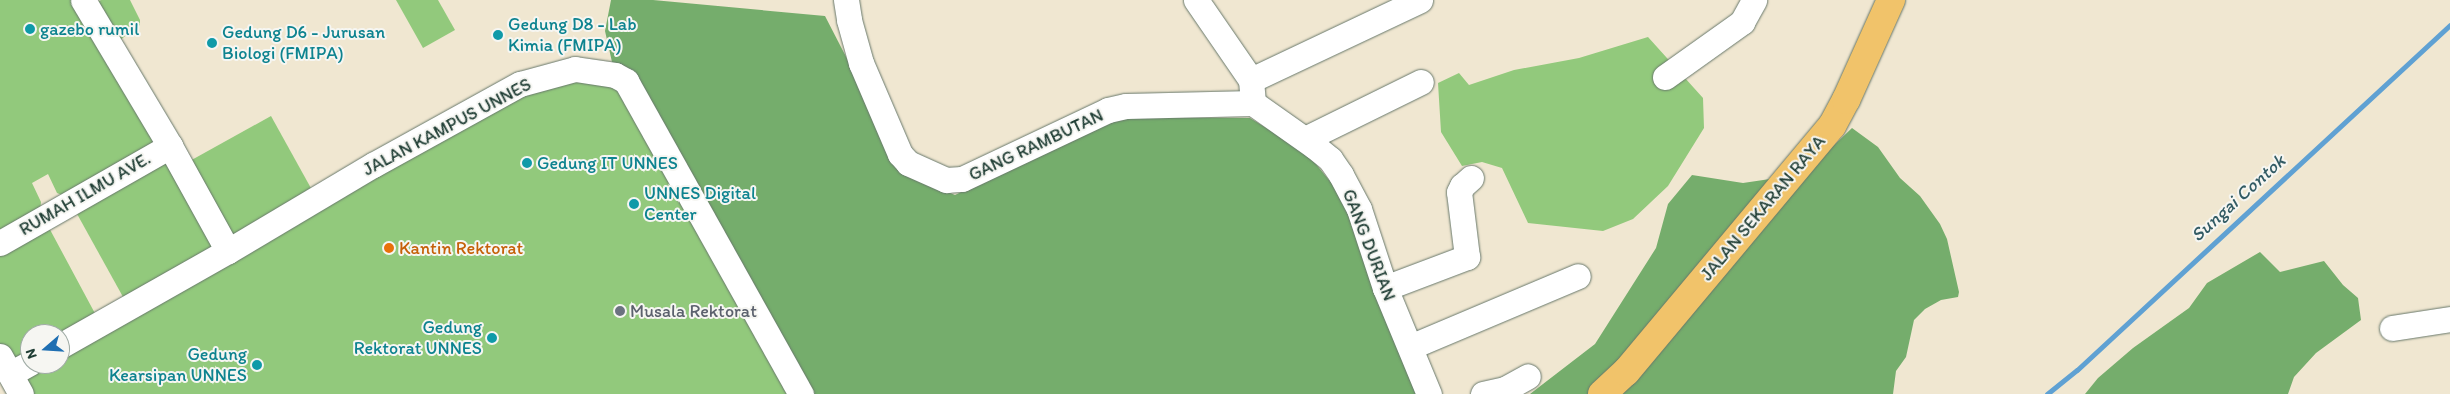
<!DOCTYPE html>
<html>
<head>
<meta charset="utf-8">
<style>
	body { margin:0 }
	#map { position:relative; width:2450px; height:394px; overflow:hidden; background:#f0e7d1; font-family:Itim,sans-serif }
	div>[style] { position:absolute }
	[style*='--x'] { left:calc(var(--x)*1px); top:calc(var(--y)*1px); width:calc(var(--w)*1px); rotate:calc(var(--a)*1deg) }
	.green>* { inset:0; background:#92c97c; transform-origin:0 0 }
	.forest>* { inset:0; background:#75ad6c }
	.stream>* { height:5px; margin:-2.5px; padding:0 2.5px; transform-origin:2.5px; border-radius:2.5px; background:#5fa1d3 }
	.roads { filter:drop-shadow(0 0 1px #68786b) drop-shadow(0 0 1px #68786b) }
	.minor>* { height:25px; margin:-12.5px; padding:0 12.5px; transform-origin:12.5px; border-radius:12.5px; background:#fff }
	.major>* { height:28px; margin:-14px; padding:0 14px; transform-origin:14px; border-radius:14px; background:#f1c36a }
	.dots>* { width:14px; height:14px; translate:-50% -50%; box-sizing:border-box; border:2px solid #f6f6f2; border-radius:50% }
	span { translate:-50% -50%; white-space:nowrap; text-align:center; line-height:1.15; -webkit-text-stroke:4px #f6f6f2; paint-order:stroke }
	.culture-label { font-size:18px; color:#0d838f }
	.left { translate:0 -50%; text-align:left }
	.right { translate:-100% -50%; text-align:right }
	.street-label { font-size:18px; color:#1f3d34 }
	.food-label { font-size:18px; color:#c56008 }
	.worship-label { font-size:18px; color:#5b616d }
	.water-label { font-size:19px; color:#325b64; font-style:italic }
	.north { position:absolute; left:20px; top:324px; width:50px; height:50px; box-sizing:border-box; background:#f6f6f2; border:1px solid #a0aca6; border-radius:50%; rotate:251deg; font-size:14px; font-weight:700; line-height:20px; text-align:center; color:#1f3d34 }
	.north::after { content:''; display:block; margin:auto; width:18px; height:22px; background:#1f6fb2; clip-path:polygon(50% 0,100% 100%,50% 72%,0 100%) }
</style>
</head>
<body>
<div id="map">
	<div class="green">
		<i style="clip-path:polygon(0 0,77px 0,160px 139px,67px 197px,57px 193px,48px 174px,32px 183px,41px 202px,40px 212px,0 234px)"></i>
		<i style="clip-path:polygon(101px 0,130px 0,140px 20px,140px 25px,116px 43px,94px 4px)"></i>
		<i style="clip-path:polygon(396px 0,438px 0,455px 30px,423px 48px)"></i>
		<i style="clip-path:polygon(1648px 37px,1703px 98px,1704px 128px,1668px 186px,1633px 219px,1603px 231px,1528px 223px,1502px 168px,1482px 162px,1462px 166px,1441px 132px,1438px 83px,1459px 73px,1469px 85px,1514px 70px,1579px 58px)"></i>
		<i style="clip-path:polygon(573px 74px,611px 79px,787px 394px,28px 394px,18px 376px,38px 364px,60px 364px,60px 352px,437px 135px)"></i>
		<i style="left:271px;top:116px;width:90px;height:99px;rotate:61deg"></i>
		<i style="left:169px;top:153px;width:110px;height:110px;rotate:61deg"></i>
		<i style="clip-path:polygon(47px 224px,98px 319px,60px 334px,30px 334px,30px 356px,12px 366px,0 345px,0 250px)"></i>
	</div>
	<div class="forest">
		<i style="clip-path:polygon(611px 0,653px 0,825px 16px,907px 175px,955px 195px,1117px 117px,1250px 118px,1307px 153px,1350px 206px,1420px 394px,807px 394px,612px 62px,605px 31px)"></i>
		<i style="clip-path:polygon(1852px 128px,1878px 147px,1900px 178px,1920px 196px,1940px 224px,1947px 239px,1959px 292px,1958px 297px,1941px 300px,1925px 309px,1914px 320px,1906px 357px,1896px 371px,1893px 394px,1530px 394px,1595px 344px,1656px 248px,1668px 204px,1692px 175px,1743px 183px,1804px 174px)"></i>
		<i style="clip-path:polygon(2260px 252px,2280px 272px,2324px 261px,2343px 285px,2358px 298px,2361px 320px,2316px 353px,2294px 377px,2288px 394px,2085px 394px,2098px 378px,2133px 348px,2189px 308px,2207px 283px)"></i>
	</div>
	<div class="stream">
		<i style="--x:2047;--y:394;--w:38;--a:-39"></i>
		<i style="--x:2077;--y:370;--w:508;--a:-42.77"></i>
	</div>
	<div class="roads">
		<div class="minor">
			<i style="--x:83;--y:0;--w:170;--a:59.2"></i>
			<i style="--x:170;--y:146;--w:120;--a:61.1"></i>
			<i style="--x:846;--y:0;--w:20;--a:81"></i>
			<i style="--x:849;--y:20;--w:45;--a:74.4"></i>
			<i style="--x:861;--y:63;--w:99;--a:66.8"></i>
			<i style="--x:900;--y:154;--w:12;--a:48"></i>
			<i style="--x:908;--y:163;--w:42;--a:24.1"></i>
			<i style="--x:946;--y:180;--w:16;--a:-4"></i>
			<i style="--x:962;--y:179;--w:161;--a:-25.3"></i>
			<i style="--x:1108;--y:110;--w:18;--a:-13"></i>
			<i style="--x:1126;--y:106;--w:127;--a:-1.4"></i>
			<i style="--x:1196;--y:0;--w:97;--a:55.5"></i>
			<i style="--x:1251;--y:80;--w:23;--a:85"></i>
			<i style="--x:1253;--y:103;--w:75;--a:35.2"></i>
			<i style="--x:1314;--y:146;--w:21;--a:39"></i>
			<i style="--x:1330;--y:159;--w:19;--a:55"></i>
			<i style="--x:1341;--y:175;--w:38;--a:62"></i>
			<i style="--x:1359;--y:209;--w:83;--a:71.8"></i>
			<i style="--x:1385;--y:288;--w:115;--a:67.5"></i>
			<i style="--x:1665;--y:77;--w:95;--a:-35.5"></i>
			<i style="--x:1742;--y:22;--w:25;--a:-61"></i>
			<i style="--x:1251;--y:80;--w:187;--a:-25.3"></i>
			<i style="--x:1305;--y:139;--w:129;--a:-26.2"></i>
			<i style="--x:0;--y:243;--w:196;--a:-29.7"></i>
			<i style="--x:1385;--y:288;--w:88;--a:-20.7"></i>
			<i style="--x:1467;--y:257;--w:65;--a:-97"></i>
			<i style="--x:1459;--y:192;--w:7;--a:-63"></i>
			<i style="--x:1462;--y:186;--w:12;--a:-42"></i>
			<i style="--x:2392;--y:328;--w:59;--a:-8.8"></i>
			<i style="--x:60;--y:346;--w:193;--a:-29.5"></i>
			<i style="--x:228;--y:251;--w:169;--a:-30.7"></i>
			<i style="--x:373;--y:165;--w:168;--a:-28.9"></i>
			<i style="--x:520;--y:84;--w:57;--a:-15.3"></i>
			<i style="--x:575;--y:69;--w:40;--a:8.5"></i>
			<i style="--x:615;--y:75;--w:13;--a:29"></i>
			<i style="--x:626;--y:81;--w:359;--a:60.8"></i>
			<i style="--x:1410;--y:347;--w:182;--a:-22.9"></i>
			<i style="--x:0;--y:356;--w:43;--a:61.1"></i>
			<i style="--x:10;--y:374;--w:23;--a:-29"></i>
			<i style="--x:1483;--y:394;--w:23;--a:-13"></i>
			<i style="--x:1505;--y:389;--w:26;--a:-29"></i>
		</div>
		<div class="major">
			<i style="--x:1602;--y:394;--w:33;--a:-43"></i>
			<i style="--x:1626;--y:372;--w:321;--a:-50.1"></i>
			<i style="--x:1832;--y:126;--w:30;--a:-62"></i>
			<i style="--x:1846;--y:100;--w:110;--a:-65.8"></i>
		</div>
	</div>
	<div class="dots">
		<i style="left:30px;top:29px;background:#0f9aa8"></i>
		<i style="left:498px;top:35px;background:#0f9aa8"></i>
		<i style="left:212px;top:43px;background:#0f9aa8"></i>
		<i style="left:527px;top:163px;background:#0f9aa8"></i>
		<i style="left:634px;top:204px;background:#0f9aa8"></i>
		<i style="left:389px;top:248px;background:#e8710a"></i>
		<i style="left:620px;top:311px;background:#6b7280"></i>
		<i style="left:492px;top:338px;background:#0f9aa8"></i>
		<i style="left:257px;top:365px;background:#0f9aa8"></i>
	</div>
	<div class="culture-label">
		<span class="left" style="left:508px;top:35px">Gedung D8 - Lab<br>Kimia (FMIPA)</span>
		<span class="left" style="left:40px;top:29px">gazebo rumil</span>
		<span class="left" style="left:222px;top:43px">Gedung D6 - Jurusan<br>Biologi (FMIPA)</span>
		<span class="left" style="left:537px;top:163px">Gedung IT UNNES</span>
		<span class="left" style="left:644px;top:204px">UNNES Digital<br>Center</span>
		<span class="right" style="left:482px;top:338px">Gedung<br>Rektorat UNNES</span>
		<span class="right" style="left:247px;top:365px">Gedung<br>Kearsipan UNNES</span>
	</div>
	<div class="street-label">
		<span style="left:447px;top:127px;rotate:-28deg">JALAN KAMPUS UNNES</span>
		<span style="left:1036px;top:145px;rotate:-25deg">GANG RAMBUTAN</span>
		<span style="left:85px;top:194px;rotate:-30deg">RUMAH ILMU AVE.</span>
		<span style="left:1763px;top:208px;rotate:-50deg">JALAN SEKARAN RAYA</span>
		<span style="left:1369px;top:245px;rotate:69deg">GANG DURIAN</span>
	</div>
	<div class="food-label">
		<span class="left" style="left:399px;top:248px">Kantin Rektorat</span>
	</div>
	<div class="worship-label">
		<span class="left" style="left:630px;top:311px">Musala Rektorat</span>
	</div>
	<div class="water-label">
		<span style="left:2238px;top:198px;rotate:-42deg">Sungai Contok</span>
	</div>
	<div class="north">N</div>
</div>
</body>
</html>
